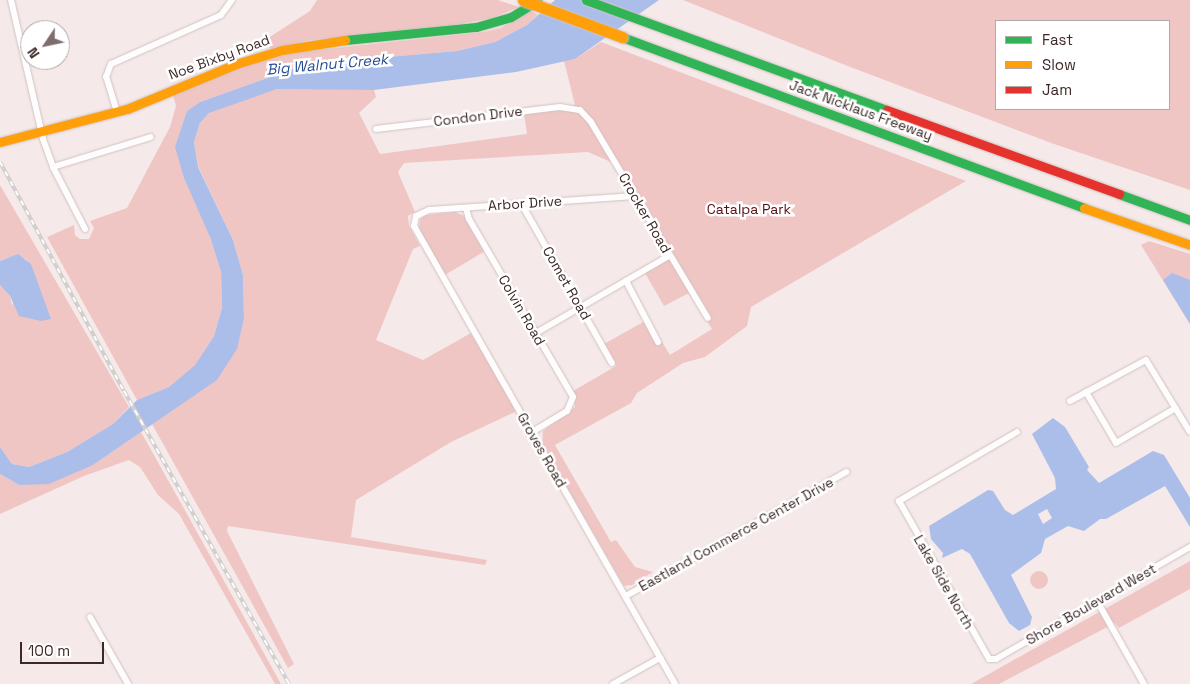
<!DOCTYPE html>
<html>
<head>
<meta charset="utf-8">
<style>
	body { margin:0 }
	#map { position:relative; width:1190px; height:684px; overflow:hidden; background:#f5eae9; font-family:"Space Grotesk",sans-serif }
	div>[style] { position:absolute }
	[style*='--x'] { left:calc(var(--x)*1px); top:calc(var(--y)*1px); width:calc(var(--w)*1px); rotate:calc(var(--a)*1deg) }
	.green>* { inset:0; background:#f0c6c4 }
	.round { border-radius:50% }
	.water>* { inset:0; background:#abbee9 }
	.roads { filter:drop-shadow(0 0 1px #d0c2c1) drop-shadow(0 0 1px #d0c2c1) }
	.street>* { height:6px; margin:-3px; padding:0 3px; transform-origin:3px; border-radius:3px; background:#fefcfc }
	.fast>* { height:9px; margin:-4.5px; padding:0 4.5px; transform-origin:4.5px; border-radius:4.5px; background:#30b455 }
	.slow>* { height:9px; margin:-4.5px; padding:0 4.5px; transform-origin:4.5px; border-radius:4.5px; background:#ff9f0a }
	.jam>* { height:9px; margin:-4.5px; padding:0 4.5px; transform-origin:4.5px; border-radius:4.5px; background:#e5322d }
	.rail>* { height:4px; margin-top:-2px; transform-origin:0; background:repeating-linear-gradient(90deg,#fff 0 5.5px,#d3cfcf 0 11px); box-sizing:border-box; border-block:1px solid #d3cfcf }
	.bridges { filter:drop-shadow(0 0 1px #d0c2c1) drop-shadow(0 0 1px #d0c2c1) }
	.slow-bridge>* { height:11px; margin:-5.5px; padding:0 5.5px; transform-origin:5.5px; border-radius:5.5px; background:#ff9f0a }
	span { translate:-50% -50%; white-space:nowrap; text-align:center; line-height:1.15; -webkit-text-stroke:5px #fff; paint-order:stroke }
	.street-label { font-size:14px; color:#3c2928 }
	.park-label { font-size:14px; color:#550f13 }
	.water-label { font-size:15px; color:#2a4e96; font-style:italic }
	.legend { position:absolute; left:995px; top:20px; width:175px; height:90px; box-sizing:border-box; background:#fff; border:1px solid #b1a9a9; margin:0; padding:6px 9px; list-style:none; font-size:15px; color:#3c2928 }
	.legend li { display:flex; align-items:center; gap:10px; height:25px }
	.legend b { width:25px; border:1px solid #b1a9a9 }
	.north { position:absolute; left:20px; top:20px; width:50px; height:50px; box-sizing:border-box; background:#fff; border:1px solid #b1a9a9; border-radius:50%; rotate:236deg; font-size:14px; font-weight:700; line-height:20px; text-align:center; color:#3c2928 }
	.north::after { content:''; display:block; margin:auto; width:18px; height:22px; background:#7d6d6c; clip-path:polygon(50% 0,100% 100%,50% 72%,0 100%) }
	.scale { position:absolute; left:20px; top:642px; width:84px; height:22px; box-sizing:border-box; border:2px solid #3c2928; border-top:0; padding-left:6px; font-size:15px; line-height:18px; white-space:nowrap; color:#3c2928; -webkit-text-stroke:4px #fff; paint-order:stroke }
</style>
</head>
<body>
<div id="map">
	<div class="green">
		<i style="clip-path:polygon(317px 0,498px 0,519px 7px,492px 18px,454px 25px,311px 40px,270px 49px,265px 40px,310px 11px)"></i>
		<i style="clip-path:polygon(evenodd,683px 0,1190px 0,1190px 190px,1054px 144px,845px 65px,683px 0,996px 21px,1169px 21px,1169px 109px,996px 109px,996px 21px)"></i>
		<i style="clip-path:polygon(531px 11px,538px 15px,527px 25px,495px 42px,457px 51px,306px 64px,200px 102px,187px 111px,210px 237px,221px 272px,222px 308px,214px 336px,195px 365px,169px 387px,137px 400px,47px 237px,74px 225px,75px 235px,80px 239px,89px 239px,94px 228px,90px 221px,127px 208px,170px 127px,176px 106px,173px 95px,258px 61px,299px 52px,484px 32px,501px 28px)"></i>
		<i style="clip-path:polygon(601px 42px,966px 181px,751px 307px,747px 326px,705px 357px,683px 363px,637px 393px,631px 403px,555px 445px,611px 542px,616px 540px,635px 567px,653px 572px,632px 585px,624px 586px,542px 445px,543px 431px,575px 407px,573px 391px,616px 366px,604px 344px,645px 321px,658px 343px,661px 340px,670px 355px,712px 329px,689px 293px,664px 306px,645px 273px,669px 258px,611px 162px,588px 152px,404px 163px,398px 172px,415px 212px,408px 216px,409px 226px,420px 246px,413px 249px,376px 340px,423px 360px,471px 333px,517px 411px,451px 442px,356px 500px,351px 537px,487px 560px,485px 565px,228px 526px,227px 531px,294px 664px,288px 668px,152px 424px,166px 414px,244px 318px,243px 275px,233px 240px,198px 166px,194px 142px,200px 123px,209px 113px,228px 104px,277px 89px,321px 88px,374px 90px,376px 97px,359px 113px,380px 154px,527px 134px,524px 114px,575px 105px,564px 61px,575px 59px)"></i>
		<i style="clip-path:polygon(0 185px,129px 407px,113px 424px,67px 452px,29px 467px,12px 464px,0 447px,0 285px,10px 296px,12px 305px,33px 273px,26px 259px,7px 258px,0 261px)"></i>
		<i style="clip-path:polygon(455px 212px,464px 216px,485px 251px,445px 275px,419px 230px,420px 220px,425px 215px)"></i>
		<i style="clip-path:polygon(1149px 241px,1190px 254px,1190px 324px,1141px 245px)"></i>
		<i style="clip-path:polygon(141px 432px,187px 514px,281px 684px,275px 684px,179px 514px,158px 495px,140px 467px,129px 460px,84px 476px,0 514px,0 474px,19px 485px,93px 465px)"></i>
		<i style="clip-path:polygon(1190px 561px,1190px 589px,1119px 628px,1115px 623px,999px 684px,971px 684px)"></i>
		<i class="round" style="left:1030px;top:571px;width:18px;height:18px"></i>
	</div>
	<div class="water">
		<i style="clip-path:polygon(555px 0,659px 0,575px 59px,516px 72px,374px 90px,277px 89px,209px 113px,200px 123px,194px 142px,198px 167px,233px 240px,243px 275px,244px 318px,237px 349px,217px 380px,93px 465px,49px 484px,19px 485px,0 474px,0 447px,12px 464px,29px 467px,67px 452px,113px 424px,137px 400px,169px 387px,195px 365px,214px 336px,222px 308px,221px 272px,210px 237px,184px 178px,175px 147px,187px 111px,200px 102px,306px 64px,457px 51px,495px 42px,527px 25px)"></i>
		<i style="clip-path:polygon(18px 254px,31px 264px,51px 319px,41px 321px,19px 316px,10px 296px,0 285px,0 261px)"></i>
		<i style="clip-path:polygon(1172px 273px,1190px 280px,1190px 324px,1163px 280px)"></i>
		<i style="clip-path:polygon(evenodd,1053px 418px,1065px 427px,1089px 467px,1087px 470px,1099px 483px,1153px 451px,1164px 455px,1190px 498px,1190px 527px,1165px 486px,1106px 519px,1100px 519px,1084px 531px,1068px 526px,1045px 539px,1041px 553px,1011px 575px,1032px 617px,1030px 625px,1019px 631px,1009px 623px,970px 554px,962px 549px,942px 558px,943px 553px,931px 539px,929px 526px,988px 490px,993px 491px,1005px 510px,1013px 515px,1056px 489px,1055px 478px,1032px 434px,1053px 418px,1047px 509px,1052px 518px,1043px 524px,1038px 514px,1047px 509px)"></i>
	</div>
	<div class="roads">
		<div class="street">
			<i style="--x:11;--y:0;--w:143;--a:77"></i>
			<i style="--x:43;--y:139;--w:30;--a:70"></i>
			<i style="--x:53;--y:167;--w:70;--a:62.7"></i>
			<i style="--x:117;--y:112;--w:37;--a:-107"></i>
			<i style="--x:106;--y:77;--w:14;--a:-69"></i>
			<i style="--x:111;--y:64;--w:120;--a:-24"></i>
			<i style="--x:221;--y:15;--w:19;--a:-54"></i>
			<i style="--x:376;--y:129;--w:185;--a:-6.8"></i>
			<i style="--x:560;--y:107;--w:20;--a:9"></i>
			<i style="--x:580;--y:110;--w:16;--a:47"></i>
			<i style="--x:591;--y:122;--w:228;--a:59.2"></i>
			<i style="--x:53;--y:167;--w:102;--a:-17"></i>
			<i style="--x:635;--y:196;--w:206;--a:176.1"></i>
			<i style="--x:429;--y:210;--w:14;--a:155"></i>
			<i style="--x:416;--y:216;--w:10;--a:101"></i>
			<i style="--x:414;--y:226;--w:527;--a:60.32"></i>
			<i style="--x:521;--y:203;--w:184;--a:60.4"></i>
			<i style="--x:466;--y:208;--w:11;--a:75"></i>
			<i style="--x:469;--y:219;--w:206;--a:59.7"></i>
			<i style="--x:573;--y:397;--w:15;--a:113"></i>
			<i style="--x:567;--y:411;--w:41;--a:149"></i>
			<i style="--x:626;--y:281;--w:69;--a:62.3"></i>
			<i style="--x:536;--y:333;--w:154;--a:-30.1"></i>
			<i style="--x:1086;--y:392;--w:59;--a:59.5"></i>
			<i style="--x:1116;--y:443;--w:69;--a:-30.3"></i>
			<i style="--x:1070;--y:401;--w:86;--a:-28.3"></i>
			<i style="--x:1146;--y:360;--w:84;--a:58.6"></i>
			<i style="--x:1017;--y:432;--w:137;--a:149.7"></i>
			<i style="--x:899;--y:501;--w:182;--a:60.3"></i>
			<i style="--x:989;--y:659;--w:7;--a:0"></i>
			<i style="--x:996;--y:659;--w:224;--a:-30"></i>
			<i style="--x:626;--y:596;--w:253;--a:-29.4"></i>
			<i style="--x:1097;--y:601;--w:95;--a:60.5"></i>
			<i style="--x:90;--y:617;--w:77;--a:60.4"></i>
			<i style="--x:613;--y:684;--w:54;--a:-29"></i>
		</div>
		<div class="fast">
			<i style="--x:586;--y:0;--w:320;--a:20.1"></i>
			<i style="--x:622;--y:37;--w:493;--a:20.3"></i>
			<i style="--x:345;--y:40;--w:132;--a:-5.7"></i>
			<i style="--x:476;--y:27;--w:36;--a:-16"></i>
			<i style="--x:511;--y:17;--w:31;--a:-32"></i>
			<i style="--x:1119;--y:194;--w:76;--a:20.1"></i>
		</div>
		<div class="slow">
			<i style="--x:0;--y:142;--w:131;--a:-14.6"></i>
			<i style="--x:127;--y:109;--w:118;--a:-22.4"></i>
			<i style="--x:236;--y:64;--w:48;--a:-16.9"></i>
			<i style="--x:282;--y:50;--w:64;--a:-9"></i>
			<i style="--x:1084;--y:208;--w:112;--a:19.2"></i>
		</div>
		<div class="jam">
			<i style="--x:887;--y:110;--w:247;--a:19.9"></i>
		</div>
	</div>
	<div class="rail">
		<i style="--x:0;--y:162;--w:260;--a:61.6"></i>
		<i style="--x:124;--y:391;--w:336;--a:60.6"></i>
	</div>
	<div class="bridges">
		<div class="slow-bridge">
			<i style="--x:523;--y:0;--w:106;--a:20.5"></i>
		</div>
	</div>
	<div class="street-label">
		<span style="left:219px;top:57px;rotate:-20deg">Noe Bixby Road</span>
		<span style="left:861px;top:110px;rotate:20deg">Jack Nicklaus Freeway</span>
		<span style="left:478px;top:116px;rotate:-7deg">Condon Drive</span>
		<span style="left:525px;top:203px;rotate:-4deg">Arbor Drive</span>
		<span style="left:645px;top:213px;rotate:60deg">Crocker Road</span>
		<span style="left:567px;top:283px;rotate:60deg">Comet Road</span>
		<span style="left:522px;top:310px;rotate:60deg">Colvin Road</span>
		<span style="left:542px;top:450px;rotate:60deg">Groves Road</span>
		<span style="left:736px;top:534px;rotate:-29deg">Eastland Commerce Center Drive</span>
		<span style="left:944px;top:582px;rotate:60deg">Lake Side North</span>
		<span style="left:1091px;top:604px;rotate:-30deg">Shore Boulevard West</span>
	</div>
	<div class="park-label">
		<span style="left:749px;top:209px">Catalpa Park</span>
	</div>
	<div class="water-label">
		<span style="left:327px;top:64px;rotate:-5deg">Big Walnut Creek</span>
	</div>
	<ul class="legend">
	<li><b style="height:6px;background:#30b455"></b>Fast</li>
	<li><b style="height:6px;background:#ff9f0a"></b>Slow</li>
	<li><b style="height:6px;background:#e5322d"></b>Jam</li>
	</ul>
	<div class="north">N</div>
	<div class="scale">100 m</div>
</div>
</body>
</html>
